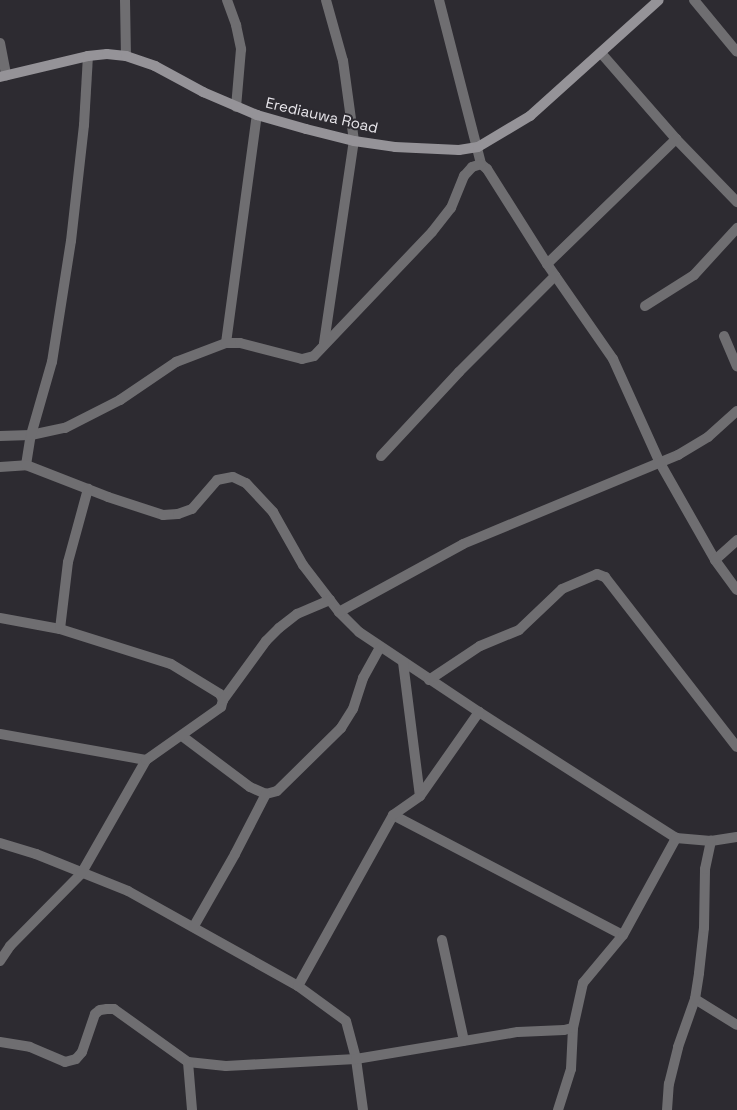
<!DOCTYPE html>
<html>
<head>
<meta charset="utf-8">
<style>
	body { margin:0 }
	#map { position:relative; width:737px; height:1110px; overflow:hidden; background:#2d2b31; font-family:"Space Grotesk",sans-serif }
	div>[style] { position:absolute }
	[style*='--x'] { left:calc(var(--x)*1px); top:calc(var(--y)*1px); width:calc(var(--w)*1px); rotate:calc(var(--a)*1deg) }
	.street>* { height:10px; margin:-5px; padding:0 5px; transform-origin:5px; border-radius:5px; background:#6f6e71 }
	.secondary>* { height:10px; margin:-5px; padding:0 5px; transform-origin:5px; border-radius:5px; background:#959398 }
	span { translate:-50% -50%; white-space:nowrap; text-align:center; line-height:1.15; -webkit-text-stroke:4px #2d2b31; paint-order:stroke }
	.street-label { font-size:15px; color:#e7e5ea }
</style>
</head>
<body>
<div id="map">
	<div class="street">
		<i style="--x:125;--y:0;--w:56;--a:89"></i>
		<i style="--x:227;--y:0;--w:27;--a:70"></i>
		<i style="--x:236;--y:25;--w:25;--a:78"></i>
		<i style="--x:241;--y:49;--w:58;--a:94.9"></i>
		<i style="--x:439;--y:0;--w:169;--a:75.6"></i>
		<i style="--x:481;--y:164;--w:8;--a:40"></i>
		<i style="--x:487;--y:169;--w:112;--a:57.7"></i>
		<i style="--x:547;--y:264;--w:116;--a:55.2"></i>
		<i style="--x:613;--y:359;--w:114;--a:65.7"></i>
		<i style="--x:660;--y:463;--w:112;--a:60.4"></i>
		<i style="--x:715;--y:560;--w:37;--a:54"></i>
		<i style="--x:694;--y:0;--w:67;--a:50.4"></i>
		<i style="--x:0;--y:43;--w:33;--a:79"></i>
		<i style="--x:601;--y:53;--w:114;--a:48.9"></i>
		<i style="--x:676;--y:139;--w:88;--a:45.9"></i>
		<i style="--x:547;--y:264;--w:180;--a:-44.1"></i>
		<i style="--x:645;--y:306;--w:58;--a:-32.3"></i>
		<i style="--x:694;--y:275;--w:64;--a:-47.5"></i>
		<i style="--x:724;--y:336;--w:33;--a:67"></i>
		<i style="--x:226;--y:343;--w:230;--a:-82.3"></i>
		<i style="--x:324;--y:343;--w:204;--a:-81.6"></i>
		<i style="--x:354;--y:141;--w:81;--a:-97.8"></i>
		<i style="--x:343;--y:61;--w:63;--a:-105.6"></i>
		<i style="--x:0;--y:436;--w:31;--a:-2"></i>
		<i style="--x:31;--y:435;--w:35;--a:-12"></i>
		<i style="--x:65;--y:428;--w:62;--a:-27"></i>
		<i style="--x:120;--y:400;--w:68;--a:-34.2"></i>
		<i style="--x:176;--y:362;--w:53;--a:-20.8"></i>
		<i style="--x:226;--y:343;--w:14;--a:0"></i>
		<i style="--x:240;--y:343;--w:64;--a:14.5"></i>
		<i style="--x:302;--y:359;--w:12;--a:-14"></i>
		<i style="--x:314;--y:356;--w:171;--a:-46.4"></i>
		<i style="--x:432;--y:232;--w:31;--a:-52"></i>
		<i style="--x:451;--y:208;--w:35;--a:-68"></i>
		<i style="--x:464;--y:176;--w:12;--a:-48"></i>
		<i style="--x:472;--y:167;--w:9;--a:-18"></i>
		<i style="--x:381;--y:456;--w:115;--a:-47.1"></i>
		<i style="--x:459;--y:372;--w:136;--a:-45"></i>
		<i style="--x:26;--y:465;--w:30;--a:-81"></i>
		<i style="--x:31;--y:435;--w:76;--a:-74"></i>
		<i style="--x:52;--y:362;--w:122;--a:-81.1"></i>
		<i style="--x:71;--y:241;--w:117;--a:-83.6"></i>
		<i style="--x:84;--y:125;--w:69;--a:-86.7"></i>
		<i style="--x:0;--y:467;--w:26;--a:-4"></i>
		<i style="--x:26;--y:465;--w:88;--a:21.3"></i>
		<i style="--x:108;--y:497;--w:58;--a:18.1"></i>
		<i style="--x:163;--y:515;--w:15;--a:-4"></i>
		<i style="--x:178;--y:514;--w:15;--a:-20"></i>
		<i style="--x:192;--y:509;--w:38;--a:-49"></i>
		<i style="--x:217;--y:480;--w:16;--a:-11"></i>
		<i style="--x:233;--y:477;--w:14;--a:25"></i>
		<i style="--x:246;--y:483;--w:40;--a:47"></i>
		<i style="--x:273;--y:512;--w:61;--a:60.5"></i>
		<i style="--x:303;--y:565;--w:59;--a:52.5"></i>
		<i style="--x:339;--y:612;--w:28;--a:45"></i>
		<i style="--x:359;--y:632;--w:144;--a:33.7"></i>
		<i style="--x:479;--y:712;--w:234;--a:32.6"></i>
		<i style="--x:676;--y:838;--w:35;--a:5"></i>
		<i style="--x:711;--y:841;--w:26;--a:-9"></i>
		<i style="--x:715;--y:560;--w:30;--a:-42"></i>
		<i style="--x:339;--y:612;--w:141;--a:-28.7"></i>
		<i style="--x:463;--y:544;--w:233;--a:-22.5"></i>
		<i style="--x:678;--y:455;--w:35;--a:-31"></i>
		<i style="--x:708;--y:437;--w:39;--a:-42"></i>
		<i style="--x:0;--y:618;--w:61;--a:10.4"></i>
		<i style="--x:60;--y:629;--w:116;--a:17.5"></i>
		<i style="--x:171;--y:664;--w:57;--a:31.5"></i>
		<i style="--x:220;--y:694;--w:7;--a:63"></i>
		<i style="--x:60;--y:629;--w:67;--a:-83.2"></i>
		<i style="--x:68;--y:562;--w:76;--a:-74.7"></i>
		<i style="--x:403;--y:662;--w:135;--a:82.8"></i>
		<i style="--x:429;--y:680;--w:61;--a:-33.7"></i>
		<i style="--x:480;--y:646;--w:42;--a:-22.3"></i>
		<i style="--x:519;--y:630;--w:59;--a:-43.6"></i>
		<i style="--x:562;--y:589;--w:38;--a:-23"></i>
		<i style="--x:597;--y:574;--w:9;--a:21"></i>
		<i style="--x:605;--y:577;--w:215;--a:52.2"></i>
		<i style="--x:0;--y:734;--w:148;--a:10.1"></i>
		<i style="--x:182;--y:736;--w:85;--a:36.9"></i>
		<i style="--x:250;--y:787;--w:17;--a:24"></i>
		<i style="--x:266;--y:794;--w:11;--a:-15"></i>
		<i style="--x:277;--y:791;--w:90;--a:-44.5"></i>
		<i style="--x:341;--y:728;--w:22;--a:-58"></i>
		<i style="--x:353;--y:709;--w:33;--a:-72"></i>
		<i style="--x:363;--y:678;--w:35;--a:-61"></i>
		<i style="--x:393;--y:815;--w:259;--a:27.6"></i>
		<i style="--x:0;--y:843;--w:38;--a:17"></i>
		<i style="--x:36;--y:854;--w:99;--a:21.9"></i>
		<i style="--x:128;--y:891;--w:195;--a:29.2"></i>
		<i style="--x:298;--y:986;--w:59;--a:36.1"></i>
		<i style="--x:346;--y:1021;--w:39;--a:75"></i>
		<i style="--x:356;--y:1059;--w:51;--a:82.2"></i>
		<i style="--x:194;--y:926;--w:83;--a:-60.3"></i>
		<i style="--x:235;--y:854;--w:68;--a:-62.7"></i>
		<i style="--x:442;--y:940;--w:103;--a:77.7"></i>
		<i style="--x:0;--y:961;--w:18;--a:-56"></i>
		<i style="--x:10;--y:946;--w:101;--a:-45.4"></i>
		<i style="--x:81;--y:874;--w:131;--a:-60.3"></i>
		<i style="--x:146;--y:760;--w:92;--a:-35.2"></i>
		<i style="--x:221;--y:707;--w:7;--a:-74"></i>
		<i style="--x:223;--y:700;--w:73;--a:-53.9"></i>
		<i style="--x:266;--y:641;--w:18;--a:-45"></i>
		<i style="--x:279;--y:628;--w:23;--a:-38"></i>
		<i style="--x:297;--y:614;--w:36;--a:-23"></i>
		<i style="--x:298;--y:986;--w:196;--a:-60.9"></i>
		<i style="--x:393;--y:815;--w:33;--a:-35"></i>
		<i style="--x:420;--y:796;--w:103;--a:-54.9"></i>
		<i style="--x:695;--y:999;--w:49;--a:31.8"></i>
		<i style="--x:0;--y:1042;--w:30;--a:9"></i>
		<i style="--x:30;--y:1047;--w:38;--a:23"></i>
		<i style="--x:65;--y:1062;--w:11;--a:-15"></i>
		<i style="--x:76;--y:1059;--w:9;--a:-49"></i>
		<i style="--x:82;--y:1052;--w:40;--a:-71.1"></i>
		<i style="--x:95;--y:1014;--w:6;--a:-39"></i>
		<i style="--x:100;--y:1010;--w:7;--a:-8"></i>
		<i style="--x:107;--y:1009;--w:7;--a:0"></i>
		<i style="--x:114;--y:1009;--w:91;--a:35.6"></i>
		<i style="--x:188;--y:1062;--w:38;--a:6"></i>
		<i style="--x:226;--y:1066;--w:130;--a:-3.1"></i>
		<i style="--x:356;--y:1059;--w:164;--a:-9.5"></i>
		<i style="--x:518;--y:1032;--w:46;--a:-2.5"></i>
		<i style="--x:564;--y:1030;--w:9;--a:-13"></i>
		<i style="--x:188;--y:1062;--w:48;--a:85.2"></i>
		<i style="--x:558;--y:1110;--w:43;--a:-72.4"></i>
		<i style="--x:571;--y:1069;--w:41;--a:-87.2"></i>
		<i style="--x:573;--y:1028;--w:46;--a:-77.5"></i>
		<i style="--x:583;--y:983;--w:62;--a:-50.2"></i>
		<i style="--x:623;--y:935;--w:111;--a:-61.3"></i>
		<i style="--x:667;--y:1110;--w:26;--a:-86"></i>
		<i style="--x:669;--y:1084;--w:38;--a:-76"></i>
		<i style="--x:678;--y:1047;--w:51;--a:-70.5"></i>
		<i style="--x:695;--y:999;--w:26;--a:-81"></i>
		<i style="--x:699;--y:973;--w:45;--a:-83.7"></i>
		<i style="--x:704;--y:928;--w:59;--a:-89"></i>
		<i style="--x:705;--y:869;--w:29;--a:-78"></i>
	</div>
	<div class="secondary">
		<i style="--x:0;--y:77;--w:90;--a:-13.4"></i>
		<i style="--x:88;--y:56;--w:19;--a:-6"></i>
		<i style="--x:107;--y:54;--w:19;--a:6"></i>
		<i style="--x:126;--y:56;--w:31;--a:19"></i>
		<i style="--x:155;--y:66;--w:55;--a:28.4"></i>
		<i style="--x:203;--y:92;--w:59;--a:23.1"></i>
		<i style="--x:257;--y:115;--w:51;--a:15.9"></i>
		<i style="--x:306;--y:129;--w:49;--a:14"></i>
		<i style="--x:354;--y:141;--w:41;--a:8.3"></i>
		<i style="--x:395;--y:147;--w:64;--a:2.7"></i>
		<i style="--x:459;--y:150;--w:19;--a:-9"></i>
		<i style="--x:478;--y:147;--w:61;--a:-30.8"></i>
		<i style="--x:530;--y:116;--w:173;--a:-42"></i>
	</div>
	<div class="street-label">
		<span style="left:322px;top:115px;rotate:13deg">Erediauwa Road</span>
	</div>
</div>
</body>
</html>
